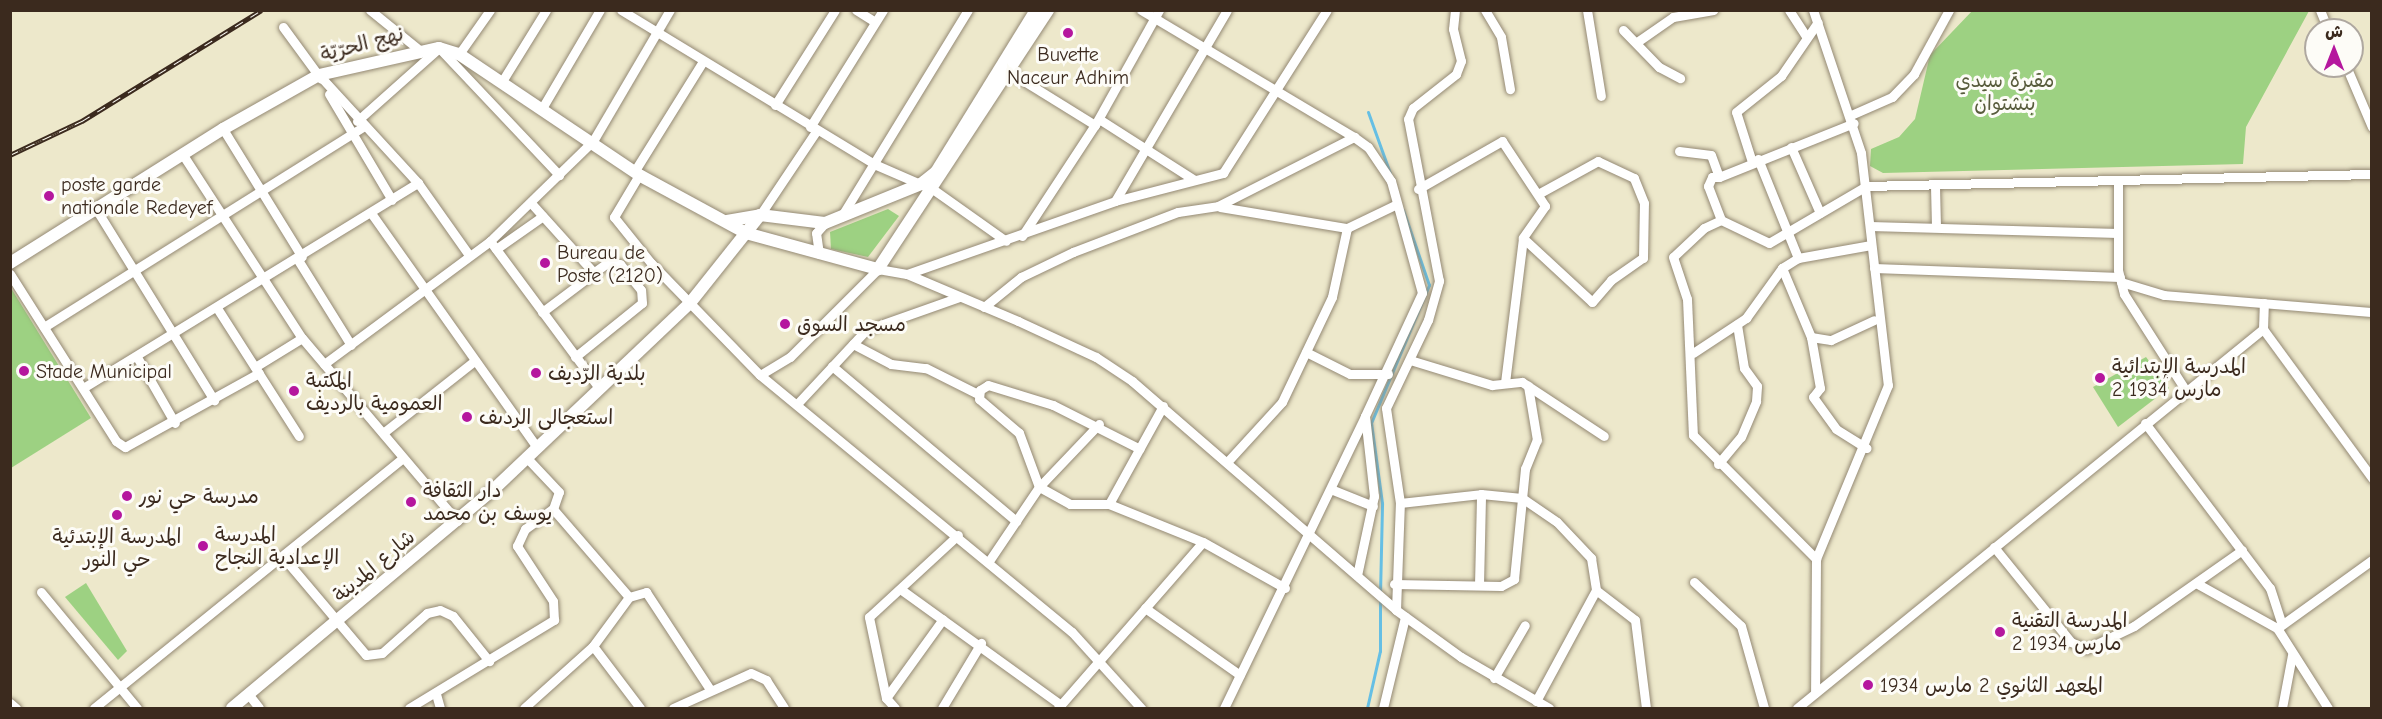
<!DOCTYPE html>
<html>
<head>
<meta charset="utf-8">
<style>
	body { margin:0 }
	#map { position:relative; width:2382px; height:719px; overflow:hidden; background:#ede8cb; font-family:"Comic Neue","Playpen Sans Arabic",sans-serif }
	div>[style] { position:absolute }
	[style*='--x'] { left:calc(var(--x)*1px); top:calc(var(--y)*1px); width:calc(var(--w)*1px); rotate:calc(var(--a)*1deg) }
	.green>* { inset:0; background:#9dd182 }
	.stream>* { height:3px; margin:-1.5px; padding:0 1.5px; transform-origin:1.5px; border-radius:1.5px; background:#66bfe4 }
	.roads { filter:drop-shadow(0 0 2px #948974) drop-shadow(0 0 2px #948974) }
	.street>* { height:9px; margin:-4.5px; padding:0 4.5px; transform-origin:4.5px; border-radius:4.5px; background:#fff }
	.secondary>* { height:12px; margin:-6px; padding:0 6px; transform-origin:6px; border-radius:6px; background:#fff }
	.rail>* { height:5px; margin-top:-2.5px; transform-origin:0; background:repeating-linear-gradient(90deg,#fdfcf7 0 9px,#3b2a1e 0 18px); box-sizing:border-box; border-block:2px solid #3b2a1e }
	.dots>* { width:16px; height:16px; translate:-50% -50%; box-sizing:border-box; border:3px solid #fdfcf7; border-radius:50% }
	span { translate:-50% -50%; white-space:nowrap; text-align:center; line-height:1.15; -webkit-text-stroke:6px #fdfcf7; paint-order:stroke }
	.street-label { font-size:20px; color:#3b2a1e }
	.poi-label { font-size:20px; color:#3b2a1e }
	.left { translate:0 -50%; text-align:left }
	.park-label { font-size:20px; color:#585c3c }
	.frame { position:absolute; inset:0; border:12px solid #3b2a1e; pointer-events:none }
	.north { position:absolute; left:2304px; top:18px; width:60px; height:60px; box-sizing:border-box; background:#fdfcf7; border:2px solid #afa8a0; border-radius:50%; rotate:0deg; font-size:16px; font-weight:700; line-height:24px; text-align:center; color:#3b2a1e }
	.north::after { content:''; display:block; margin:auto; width:21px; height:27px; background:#b5179e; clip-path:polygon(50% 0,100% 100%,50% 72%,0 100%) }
</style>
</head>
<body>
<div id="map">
	<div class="green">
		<i style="clip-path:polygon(1973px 10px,2309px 10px,2309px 11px,2246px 127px,2243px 164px,1883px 173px,1870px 166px,1871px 149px,1899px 137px,1915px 119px,1930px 55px)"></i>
		<i style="clip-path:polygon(888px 209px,899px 216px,868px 257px,831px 249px,830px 232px)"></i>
		<i style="clip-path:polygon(11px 288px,91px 418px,11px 468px,10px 288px)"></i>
		<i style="clip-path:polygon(2146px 357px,2169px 388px,2118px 427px,2093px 387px)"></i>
		<i style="clip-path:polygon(86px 583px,127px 651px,118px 660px,65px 597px)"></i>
	</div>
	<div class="stream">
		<i style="--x:1368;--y:112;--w:65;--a:70.2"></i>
		<i style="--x:1380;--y:594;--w:91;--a:-88.7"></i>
		<i style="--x:1382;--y:503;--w:81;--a:-97.8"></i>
		<i style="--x:1371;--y:423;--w:150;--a:-67.2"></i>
		<i style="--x:1429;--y:285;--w:79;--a:-109.1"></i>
		<i style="--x:1367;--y:708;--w:58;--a:-77.2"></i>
		<i style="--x:1380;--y:651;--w:50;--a:-90"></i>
	</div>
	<div class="roads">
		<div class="street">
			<i style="--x:370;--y:10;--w:62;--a:39.1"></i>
			<i style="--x:621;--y:10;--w:296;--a:31.3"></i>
			<i style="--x:874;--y:164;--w:65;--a:23.4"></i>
			<i style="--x:934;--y:190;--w:88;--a:35.3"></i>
			<i style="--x:856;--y:10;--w:22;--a:32"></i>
			<i style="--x:1141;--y:10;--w:248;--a:30.8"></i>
			<i style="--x:1485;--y:10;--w:31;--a:59"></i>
			<i style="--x:1501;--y:37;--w:53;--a:80.2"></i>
			<i style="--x:1587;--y:10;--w:87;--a:80.8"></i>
			<i style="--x:1789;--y:10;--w:31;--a:57"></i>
			<i style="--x:1813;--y:10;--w:151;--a:71.4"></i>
			<i style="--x:1861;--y:153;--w:234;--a:83.4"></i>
			<i style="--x:1888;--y:385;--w:188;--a:112.5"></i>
			<i style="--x:1816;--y:559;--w:134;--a:90.4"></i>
			<i style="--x:2320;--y:10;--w:22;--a:68"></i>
			<i style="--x:283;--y:27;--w:64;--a:53.8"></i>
			<i style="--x:1623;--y:30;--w:52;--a:45.8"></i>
			<i style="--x:1659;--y:67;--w:24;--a:28"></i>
			<i style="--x:1637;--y:42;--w:44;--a:-34.8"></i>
			<i style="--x:1673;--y:17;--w:41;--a:-9.9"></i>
			<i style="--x:459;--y:54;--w:54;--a:-54.8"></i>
			<i style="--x:2346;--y:66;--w:66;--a:66.9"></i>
			<i style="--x:1003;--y:68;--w:108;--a:31.8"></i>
			<i style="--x:319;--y:75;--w:147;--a:47.5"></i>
			<i style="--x:418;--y:183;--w:88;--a:54.7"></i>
			<i style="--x:501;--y:83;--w:86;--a:-58.3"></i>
			<i style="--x:329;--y:94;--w:123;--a:59.3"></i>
			<i style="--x:775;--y:105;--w:112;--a:-57.7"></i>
			<i style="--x:541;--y:110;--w:116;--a:-59.5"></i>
			<i style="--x:1851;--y:115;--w:45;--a:-23.7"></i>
			<i style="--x:1892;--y:97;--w:32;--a:-46"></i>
			<i style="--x:1914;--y:74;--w:73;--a:-61.3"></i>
			<i style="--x:1099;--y:119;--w:112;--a:32.6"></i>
			<i style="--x:357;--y:121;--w:110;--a:-41.7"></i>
			<i style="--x:439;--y:48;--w:175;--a:46.6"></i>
			<i style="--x:810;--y:127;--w:138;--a:-58"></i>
			<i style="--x:223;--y:129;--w:150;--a:58.3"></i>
			<i style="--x:1791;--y:147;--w:72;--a:66.3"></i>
			<i style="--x:1679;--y:151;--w:32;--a:7"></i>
			<i style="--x:1711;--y:155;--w:23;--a:70"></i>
			<i style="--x:1719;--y:177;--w:7;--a:180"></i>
			<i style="--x:1712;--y:177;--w:10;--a:114"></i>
			<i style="--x:1708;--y:186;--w:36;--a:69"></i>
			<i style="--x:1721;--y:220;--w:53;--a:25.6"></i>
			<i style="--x:1769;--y:243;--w:113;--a:-30.4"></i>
			<i style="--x:1866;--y:186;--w:506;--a:-1.36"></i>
			<i style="--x:183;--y:155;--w:218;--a:57"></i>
			<i style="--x:302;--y:338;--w:240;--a:49.7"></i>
			<i style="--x:1758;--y:159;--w:107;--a:68"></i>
			<i style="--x:1752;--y:162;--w:52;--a:-107.7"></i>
			<i style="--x:1736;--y:112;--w:58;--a:-38.7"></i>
			<i style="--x:1781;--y:76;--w:65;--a:-55.6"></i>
			<i style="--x:634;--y:172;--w:131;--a:-58.1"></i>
			<i style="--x:639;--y:175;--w:49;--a:120.8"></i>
			<i style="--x:614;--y:217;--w:59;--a:51.2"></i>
			<i style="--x:651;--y:263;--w:156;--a:45.8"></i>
			<i style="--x:760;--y:375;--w:404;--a:39.5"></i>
			<i style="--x:1072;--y:632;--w:103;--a:47.8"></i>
			<i style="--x:1719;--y:177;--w:145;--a:-21.8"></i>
			<i style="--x:2118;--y:183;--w:87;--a:90"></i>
			<i style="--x:2118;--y:270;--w:25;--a:76"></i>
			<i style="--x:2124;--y:294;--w:115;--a:57.4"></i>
			<i style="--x:1935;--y:186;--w:41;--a:88.6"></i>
			<i style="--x:1418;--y:189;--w:97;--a:-29.7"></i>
			<i style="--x:1502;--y:141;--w:78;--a:56.5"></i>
			<i style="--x:1545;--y:206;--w:39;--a:125"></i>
			<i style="--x:1523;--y:238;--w:145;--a:97.1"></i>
			<i style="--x:1115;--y:201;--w:221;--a:-59.6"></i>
			<i style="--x:531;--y:203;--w:94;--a:48"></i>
			<i style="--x:594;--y:273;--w:65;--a:143.1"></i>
			<i style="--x:1220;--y:207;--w:129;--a:9.4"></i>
			<i style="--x:1347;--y:228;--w:71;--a:102.3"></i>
			<i style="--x:1332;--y:297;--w:116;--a:115.5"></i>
			<i style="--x:1282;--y:402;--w:79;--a:132.4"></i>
			<i style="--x:96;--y:209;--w:225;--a:58.3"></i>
			<i style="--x:371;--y:213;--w:286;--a:54.7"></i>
			<i style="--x:760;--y:215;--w:102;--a:-56.2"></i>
			<i style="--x:841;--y:217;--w:243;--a:-58.5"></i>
			<i style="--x:1721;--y:220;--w:19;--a:155"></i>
			<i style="--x:1704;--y:228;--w:42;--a:136.9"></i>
			<i style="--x:1673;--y:257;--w:44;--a:71.6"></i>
			<i style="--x:1687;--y:299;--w:136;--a:87.5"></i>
			<i style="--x:1693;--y:435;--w:175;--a:45.2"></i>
			<i style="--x:1870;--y:226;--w:248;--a:1.6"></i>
			<i style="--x:1347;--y:228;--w:55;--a:-25.6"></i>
			<i style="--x:1022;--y:236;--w:133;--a:-56.7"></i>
			<i style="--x:1095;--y:125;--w:132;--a:-60.9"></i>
			<i style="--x:1523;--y:238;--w:94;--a:42.8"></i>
			<i style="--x:1592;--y:302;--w:29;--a:-49"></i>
			<i style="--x:1611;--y:280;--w:39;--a:-35"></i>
			<i style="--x:1643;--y:258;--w:55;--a:-89"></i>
			<i style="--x:1644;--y:203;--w:27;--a:-112"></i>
			<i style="--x:1634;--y:178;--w:40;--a:-155"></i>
			<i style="--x:1598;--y:161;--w:68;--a:151.2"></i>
			<i style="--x:490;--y:241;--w:179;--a:53.4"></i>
			<i style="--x:1871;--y:245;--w:74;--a:169.9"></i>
			<i style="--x:1798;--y:258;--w:19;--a:148"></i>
			<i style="--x:1782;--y:268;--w:75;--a:67.2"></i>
			<i style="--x:1811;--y:337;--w:20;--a:9"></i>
			<i style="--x:1831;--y:340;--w:47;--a:-24.9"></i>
			<i style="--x:496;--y:249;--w:57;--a:-35.1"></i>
			<i style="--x:819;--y:254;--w:21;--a:-98"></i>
			<i style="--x:816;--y:233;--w:13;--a:-48"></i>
			<i style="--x:298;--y:260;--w:100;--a:58.1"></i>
			<i style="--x:1874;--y:268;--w:246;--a:2.1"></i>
			<i style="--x:10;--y:274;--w:198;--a:57.6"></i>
			<i style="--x:116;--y:441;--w:11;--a:34"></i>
			<i style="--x:125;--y:447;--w:153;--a:-28.9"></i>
			<i style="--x:907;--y:274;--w:220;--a:-19.3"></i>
			<i style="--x:1115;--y:201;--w:112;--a:-14.5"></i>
			<i style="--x:1223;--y:173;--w:193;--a:-57.5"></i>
			<i style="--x:2121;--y:282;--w:45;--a:16.8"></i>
			<i style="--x:2164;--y:295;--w:209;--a:4.7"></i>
			<i style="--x:984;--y:307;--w:48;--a:-39"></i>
			<i style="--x:1021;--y:277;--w:58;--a:-25.7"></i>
			<i style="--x:1073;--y:252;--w:112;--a:-20.9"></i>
			<i style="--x:1178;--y:212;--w:40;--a:-8.5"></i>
			<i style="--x:1218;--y:206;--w:153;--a:-26.9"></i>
			<i style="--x:1354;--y:137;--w:17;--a:36"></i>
			<i style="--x:1368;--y:147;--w:41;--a:55.9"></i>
			<i style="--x:1391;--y:181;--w:116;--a:74.5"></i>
			<i style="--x:1422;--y:293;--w:136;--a:114.9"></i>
			<i style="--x:1365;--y:416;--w:81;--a:83.6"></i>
			<i style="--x:1374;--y:496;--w:81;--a:102.1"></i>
			<i style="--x:217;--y:308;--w:152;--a:57.4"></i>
			<i style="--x:44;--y:327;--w:377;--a:-32.1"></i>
			<i style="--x:2263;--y:329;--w:185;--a:53.8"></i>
			<i style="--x:1811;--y:337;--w:52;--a:80"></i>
			<i style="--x:1820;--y:388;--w:11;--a:128"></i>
			<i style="--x:1813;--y:397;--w:39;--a:54"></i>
			<i style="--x:1836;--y:429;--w:36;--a:32"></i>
			<i style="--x:853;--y:344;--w:43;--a:27.8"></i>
			<i style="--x:891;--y:364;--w:35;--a:7"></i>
			<i style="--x:926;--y:368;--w:58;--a:26.6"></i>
			<i style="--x:1306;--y:352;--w:49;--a:26.6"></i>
			<i style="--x:1350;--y:374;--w:38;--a:0"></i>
			<i style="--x:1693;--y:353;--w:64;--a:-33.4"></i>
			<i style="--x:1746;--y:318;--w:62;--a:-54.2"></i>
			<i style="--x:137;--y:357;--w:76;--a:60.1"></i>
			<i style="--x:575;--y:357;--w:86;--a:-38.9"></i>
			<i style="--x:642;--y:303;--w:13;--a:-94"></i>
			<i style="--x:641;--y:290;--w:33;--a:-129"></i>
			<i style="--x:620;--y:264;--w:13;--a:-176"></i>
			<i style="--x:607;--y:263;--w:17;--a:144"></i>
			<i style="--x:1410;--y:360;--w:86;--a:17"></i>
			<i style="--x:1492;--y:385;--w:30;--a:-6"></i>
			<i style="--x:1522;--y:382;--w:98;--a:33.4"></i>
			<i style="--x:324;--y:364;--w:207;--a:-36.5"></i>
			<i style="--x:490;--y:241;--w:144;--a:-44.2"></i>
			<i style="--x:593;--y:141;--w:152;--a:-59.6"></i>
			<i style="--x:832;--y:366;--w:241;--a:40.1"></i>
			<i style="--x:255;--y:367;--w:55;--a:-31.7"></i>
			<i style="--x:760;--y:375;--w:35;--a:-31"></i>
			<i style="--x:790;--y:357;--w:124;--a:-45"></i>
			<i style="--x:878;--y:269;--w:29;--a:10"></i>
			<i style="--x:907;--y:274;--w:121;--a:22.9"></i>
			<i style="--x:1018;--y:321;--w:86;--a:24.8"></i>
			<i style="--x:1096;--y:357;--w:43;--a:33.7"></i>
			<i style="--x:1132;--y:381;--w:349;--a:40.9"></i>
			<i style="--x:1396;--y:610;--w:80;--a:35.9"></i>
			<i style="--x:1461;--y:657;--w:102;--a:30.1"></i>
			<i style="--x:83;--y:388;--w:393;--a:-31.5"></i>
			<i style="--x:797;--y:404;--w:101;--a:-47"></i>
			<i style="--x:866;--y:330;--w:99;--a:-19.5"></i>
			<i style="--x:1163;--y:406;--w:112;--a:118.9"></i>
			<i style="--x:1109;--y:504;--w:101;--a:22"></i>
			<i style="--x:1203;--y:542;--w:94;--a:29.3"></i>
			<i style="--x:2145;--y:423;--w:207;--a:52.9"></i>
			<i style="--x:2270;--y:588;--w:38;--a:72"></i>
			<i style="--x:383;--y:433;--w:115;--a:-38.3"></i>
			<i style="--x:1718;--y:464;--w:35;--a:-50"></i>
			<i style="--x:1741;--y:437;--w:39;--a:-67"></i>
			<i style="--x:1756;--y:401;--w:15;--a:-86"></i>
			<i style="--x:1757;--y:386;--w:22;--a:-126"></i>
			<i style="--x:1744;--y:368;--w:44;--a:-99.2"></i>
			<i style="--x:1333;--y:490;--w:43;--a:21.8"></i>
			<i style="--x:1400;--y:503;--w:81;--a:-6.3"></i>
			<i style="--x:1481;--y:494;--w:41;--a:5.6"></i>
			<i style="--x:1522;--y:498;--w:42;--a:34.4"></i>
			<i style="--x:1557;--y:522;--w:50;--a:46.6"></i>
			<i style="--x:1591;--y:558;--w:32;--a:81"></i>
			<i style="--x:1596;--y:590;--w:49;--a:37.6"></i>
			<i style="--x:1635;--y:620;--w:89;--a:82.9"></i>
			<i style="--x:1109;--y:504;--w:39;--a:180"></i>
			<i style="--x:1070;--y:504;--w:35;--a:-151"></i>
			<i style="--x:1039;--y:487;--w:58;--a:-110.3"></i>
			<i style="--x:1019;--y:433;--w:52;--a:-139.6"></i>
			<i style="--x:979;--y:399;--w:9;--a:-84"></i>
			<i style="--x:980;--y:390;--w:9;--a:-32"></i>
			<i style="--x:988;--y:385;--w:68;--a:17.1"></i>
			<i style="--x:1053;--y:405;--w:97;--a:26.8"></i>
			<i style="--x:553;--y:509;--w:116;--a:49.2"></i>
			<i style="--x:629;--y:597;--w:18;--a:-16"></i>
			<i style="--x:646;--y:592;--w:115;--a:56.7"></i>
			<i style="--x:1994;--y:547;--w:122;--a:51"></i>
			<i style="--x:2071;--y:642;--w:17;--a:25"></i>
			<i style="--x:2086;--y:649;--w:53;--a:-25.6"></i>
			<i style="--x:2134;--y:626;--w:132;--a:-35.1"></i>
			<i style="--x:284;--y:558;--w:127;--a:49.8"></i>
			<i style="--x:366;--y:655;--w:16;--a:-7"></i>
			<i style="--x:382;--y:653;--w:60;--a:-41.6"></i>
			<i style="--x:427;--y:613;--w:13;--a:-13"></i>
			<i style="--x:440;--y:610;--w:14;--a:25"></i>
			<i style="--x:453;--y:616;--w:58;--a:51.3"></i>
			<i style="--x:989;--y:561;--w:89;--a:-56"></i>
			<i style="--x:1039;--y:487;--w:87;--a:-46.4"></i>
			<i style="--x:1694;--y:582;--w:64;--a:43.1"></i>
			<i style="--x:1741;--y:626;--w:85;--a:74.3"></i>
			<i style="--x:2196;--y:583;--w:93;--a:29.1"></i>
			<i style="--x:2277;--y:628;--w:95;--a:57.5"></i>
			<i style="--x:1394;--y:584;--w:107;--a:1.1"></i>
			<i style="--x:1501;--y:586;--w:15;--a:-28"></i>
			<i style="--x:1514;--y:579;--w:111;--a:-84.3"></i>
			<i style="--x:1525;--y:469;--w:31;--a:-68"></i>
			<i style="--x:1537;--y:440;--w:55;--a:-99.5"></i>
			<i style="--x:1479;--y:585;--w:91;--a:-88.7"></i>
			<i style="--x:903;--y:591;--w:195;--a:35.8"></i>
			<i style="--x:41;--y:592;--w:151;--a:50.4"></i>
			<i style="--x:1145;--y:608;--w:116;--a:35.2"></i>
			<i style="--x:1396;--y:610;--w:107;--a:-87.9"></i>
			<i style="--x:1400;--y:503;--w:96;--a:-98.4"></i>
			<i style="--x:1386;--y:408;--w:98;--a:-64.5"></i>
			<i style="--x:1428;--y:320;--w:41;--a:-74.2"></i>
			<i style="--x:1439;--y:281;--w:165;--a:-100.8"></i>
			<i style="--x:1408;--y:119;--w:12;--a:-66"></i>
			<i style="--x:1413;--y:108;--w:55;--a:-38.3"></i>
			<i style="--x:1456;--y:74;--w:14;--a:-69"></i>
			<i style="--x:1461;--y:61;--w:33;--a:-104"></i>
			<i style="--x:1453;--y:29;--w:19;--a:-84"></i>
			<i style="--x:2279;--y:627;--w:115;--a:-35.8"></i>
			<i style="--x:593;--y:646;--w:78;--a:52.8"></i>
			<i style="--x:1494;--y:678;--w:61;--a:-59.7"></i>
			<i style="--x:436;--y:694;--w:15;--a:74"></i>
			<i style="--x:249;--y:695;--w:16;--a:52"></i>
			<i style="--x:886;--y:698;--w:97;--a:-54.2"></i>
			<i style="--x:1536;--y:701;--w:126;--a:-61.6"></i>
			<i style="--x:10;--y:703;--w:8;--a:40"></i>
			<i style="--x:94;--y:708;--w:397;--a:-39"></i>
			<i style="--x:409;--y:708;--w:170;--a:-31.3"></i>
			<i style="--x:554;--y:620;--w:19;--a:-93"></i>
			<i style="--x:553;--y:601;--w:66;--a:-123.2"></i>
			<i style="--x:517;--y:546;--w:19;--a:-65"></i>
			<i style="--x:525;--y:529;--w:34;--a:-36"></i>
			<i style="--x:553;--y:509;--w:18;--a:-71"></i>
			<i style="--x:559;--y:492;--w:48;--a:-133.3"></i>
			<i style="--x:524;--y:708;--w:93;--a:-41.9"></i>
			<i style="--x:593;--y:646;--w:61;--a:-53.7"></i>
			<i style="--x:673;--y:708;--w:85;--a:-24.2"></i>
			<i style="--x:751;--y:673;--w:17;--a:25"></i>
			<i style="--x:766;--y:680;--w:33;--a:57"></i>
			<i style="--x:895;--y:708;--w:13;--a:-132"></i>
			<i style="--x:886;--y:698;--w:83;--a:-101.9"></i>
			<i style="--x:869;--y:617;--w:121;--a:-42.7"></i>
			<i style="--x:942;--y:708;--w:76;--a:-59"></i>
			<i style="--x:1058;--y:708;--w:220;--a:-48.9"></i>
			<i style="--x:1224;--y:708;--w:324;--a:-64.2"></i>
			<i style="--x:1383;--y:708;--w:94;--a:-76.4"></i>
			<i style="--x:1797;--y:708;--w:601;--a:-39.12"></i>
			<i style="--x:2263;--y:329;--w:26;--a:-88"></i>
			<i style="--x:2282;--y:708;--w:54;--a:-79.3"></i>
		</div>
		<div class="secondary">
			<i style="--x:727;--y:221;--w:34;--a:-10"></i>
			<i style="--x:760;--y:215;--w:65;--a:7"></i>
			<i style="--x:825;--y:223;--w:104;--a:-22.1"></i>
			<i style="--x:921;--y:184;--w:19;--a:-39"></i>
			<i style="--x:936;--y:172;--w:190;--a:-58.3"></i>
			<i style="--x:10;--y:263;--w:252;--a:-32.2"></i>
			<i style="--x:223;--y:129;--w:110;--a:-29.4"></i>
			<i style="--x:319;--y:75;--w:123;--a:-12.7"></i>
			<i style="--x:439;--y:48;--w:21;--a:17"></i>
			<i style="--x:459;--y:54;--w:217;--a:33.9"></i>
			<i style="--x:639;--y:175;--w:122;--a:28.5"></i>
			<i style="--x:746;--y:233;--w:137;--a:15.3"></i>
			<i style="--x:878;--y:269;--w:310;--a:-56.7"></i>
			<i style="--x:232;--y:708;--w:341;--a:-39.9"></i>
			<i style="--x:494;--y:489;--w:270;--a:-43.5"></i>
			<i style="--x:690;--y:303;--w:112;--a:-51.5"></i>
		</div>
	</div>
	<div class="rail">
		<i style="--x:10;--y:155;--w:80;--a:-25.3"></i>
		<i style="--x:82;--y:121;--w:211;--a:-31.7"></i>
	</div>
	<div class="dots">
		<i style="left:1068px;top:33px;background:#b5179e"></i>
		<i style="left:49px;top:196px;background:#b5179e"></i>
		<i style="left:545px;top:263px;background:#b5179e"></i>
		<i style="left:785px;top:324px;background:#b5179e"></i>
		<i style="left:24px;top:371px;background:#b5179e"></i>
		<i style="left:536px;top:373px;background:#b5179e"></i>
		<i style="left:2100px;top:378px;background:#b5179e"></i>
		<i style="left:294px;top:391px;background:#b5179e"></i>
		<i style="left:467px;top:417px;background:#b5179e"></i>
		<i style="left:127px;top:496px;background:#b5179e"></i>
		<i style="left:411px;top:502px;background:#b5179e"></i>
		<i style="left:117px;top:515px;background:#b5179e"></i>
		<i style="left:203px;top:546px;background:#b5179e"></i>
		<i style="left:2000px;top:632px;background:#b5179e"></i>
		<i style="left:1868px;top:685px;background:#b5179e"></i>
	</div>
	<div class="street-label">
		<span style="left:362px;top:44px;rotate:-15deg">نهج الحرّيّة</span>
		<span style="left:374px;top:566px;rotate:-40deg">شارع المدينة</span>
	</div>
	<div class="poi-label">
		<span style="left:1068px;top:66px">Buvette<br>Naceur Adhim</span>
		<span class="left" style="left:61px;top:196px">poste garde<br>nationale Redeyef</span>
		<span class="left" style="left:557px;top:264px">Bureau de<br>Poste (2120)</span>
		<span class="left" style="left:797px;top:324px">مسجد السوق</span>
		<span class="left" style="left:2112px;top:378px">المدرسة الإبتدائية<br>2 مارس 1934</span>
		<span class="left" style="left:36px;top:371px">Stade Municipal</span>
		<span class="left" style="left:548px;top:373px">بلدية الرّديف</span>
		<span class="left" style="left:306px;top:392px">المكتبة<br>العمومية بالرديف</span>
		<span class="left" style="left:479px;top:417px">استعجالى الردىف</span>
		<span class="left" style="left:423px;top:502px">دار الثقافة<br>يوسف بن محمد</span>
		<span class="left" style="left:139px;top:496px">مدرسة حي نور</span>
		<span class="left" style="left:215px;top:546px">المدرسة<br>الإعدادية النجاح</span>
		<span style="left:117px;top:548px">المدرسة الإبتدئية<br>حي النور</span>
		<span class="left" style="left:2012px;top:632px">المدرسة التقنية<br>2 مارس 1934</span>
		<span class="left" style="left:1880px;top:685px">المعهد الثانوي 2 مارس 1934</span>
	</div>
	<div class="park-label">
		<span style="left:2005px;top:92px">مقبرة سيدي<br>بنشتوان</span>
	</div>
	<div class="frame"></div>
	<div class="north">ش</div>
</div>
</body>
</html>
